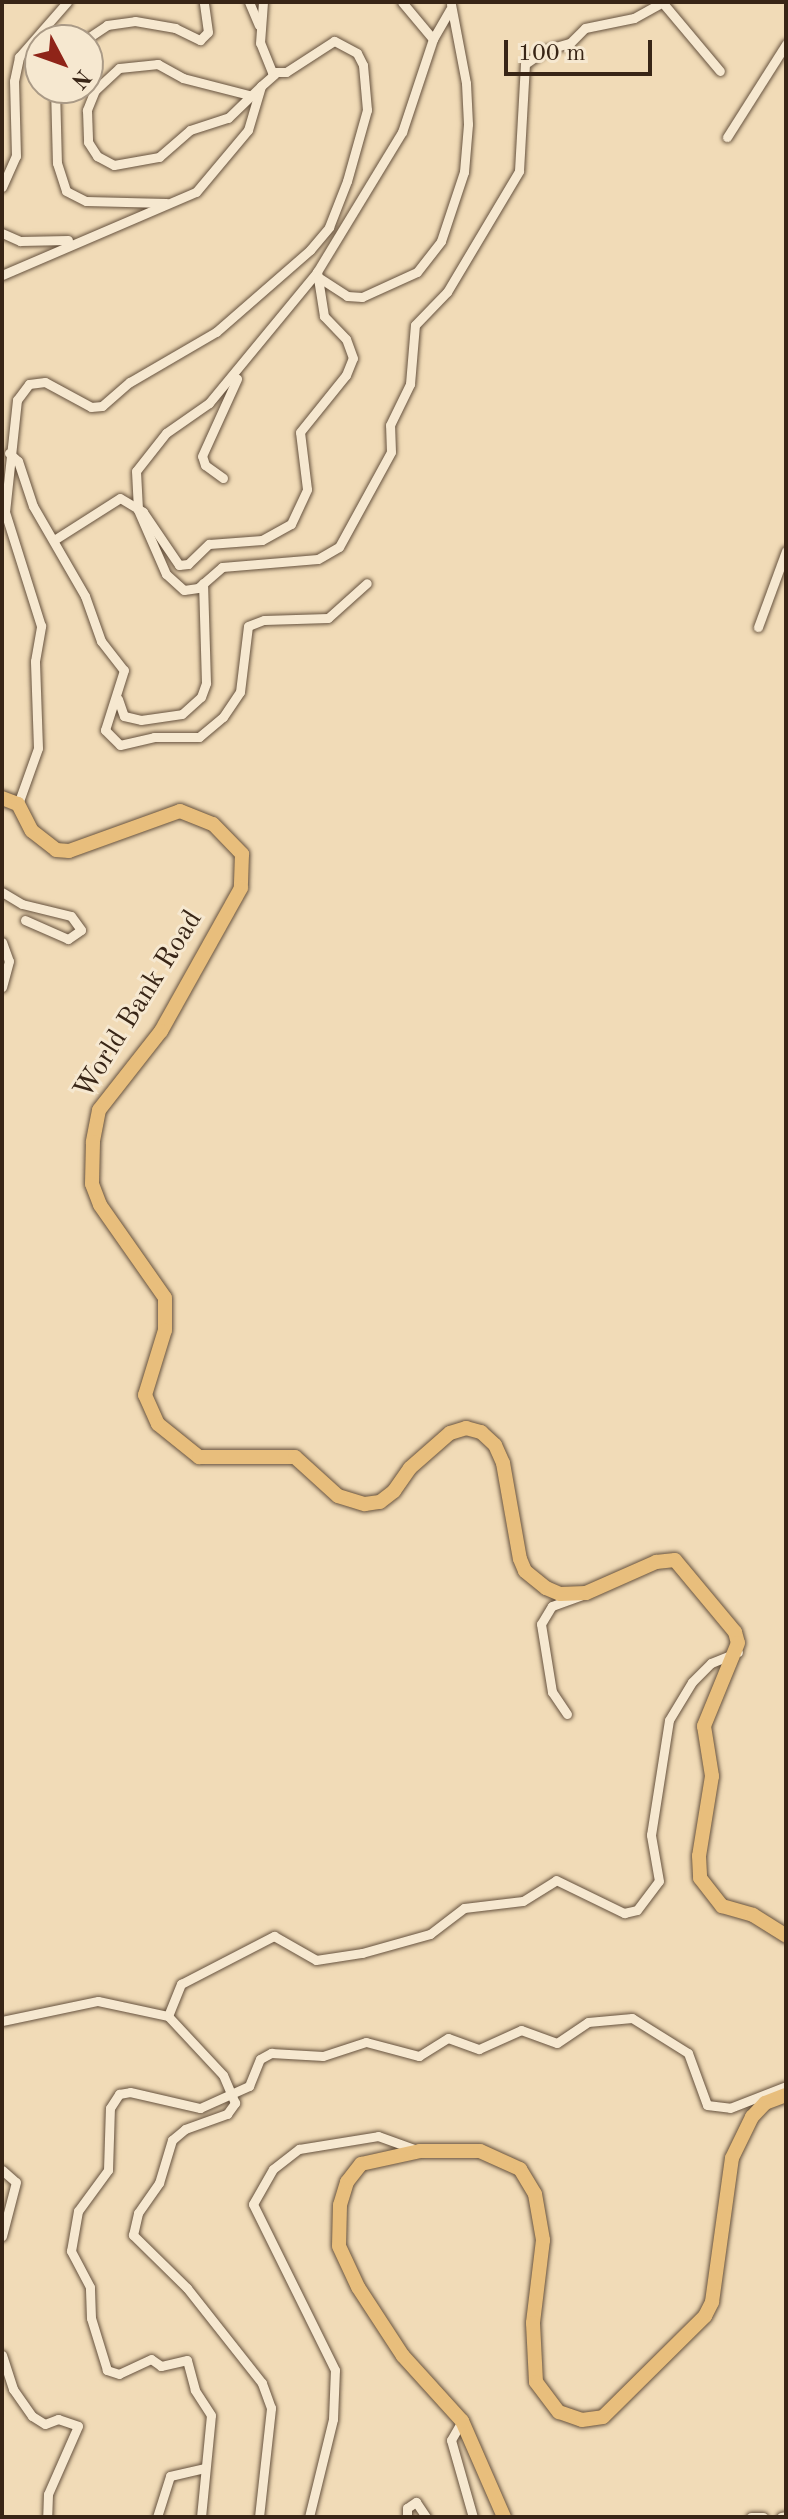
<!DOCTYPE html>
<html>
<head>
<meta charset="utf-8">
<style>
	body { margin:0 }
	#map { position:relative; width:788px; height:2519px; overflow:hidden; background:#f1dbb7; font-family:"Old Standard TT",serif }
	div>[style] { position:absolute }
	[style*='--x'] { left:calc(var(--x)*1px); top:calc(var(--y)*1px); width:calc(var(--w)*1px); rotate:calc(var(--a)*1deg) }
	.roads { filter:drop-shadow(0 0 2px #66523e) drop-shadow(0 0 2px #66523e) }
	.street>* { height:9px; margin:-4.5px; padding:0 4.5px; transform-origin:4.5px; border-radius:4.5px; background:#f6e8d0 }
	.primary>* { height:14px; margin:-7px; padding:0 7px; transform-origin:7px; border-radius:7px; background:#e8be7c }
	span { translate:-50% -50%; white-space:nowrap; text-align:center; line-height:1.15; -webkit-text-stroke:6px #f6e8d0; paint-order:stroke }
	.street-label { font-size:28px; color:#382516 }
	.frame { position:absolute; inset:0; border:4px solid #382516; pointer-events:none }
	.north { position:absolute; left:24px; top:24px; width:80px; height:80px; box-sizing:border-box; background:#f6e8d0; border:2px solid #aa9a86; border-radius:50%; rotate:131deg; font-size:22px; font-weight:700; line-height:32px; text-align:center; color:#382516 }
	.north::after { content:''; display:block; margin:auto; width:28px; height:36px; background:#8f2418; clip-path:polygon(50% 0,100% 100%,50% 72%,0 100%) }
	.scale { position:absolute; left:504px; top:40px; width:148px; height:36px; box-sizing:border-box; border:4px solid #382516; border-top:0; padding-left:10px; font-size:24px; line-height:28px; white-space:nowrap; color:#382516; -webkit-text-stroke:6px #f6e8d0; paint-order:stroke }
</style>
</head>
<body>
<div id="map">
	<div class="roads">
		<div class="street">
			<i style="--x:249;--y:2;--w:25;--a:67"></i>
			<i style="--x:402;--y:2;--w:48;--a:50"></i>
			<i style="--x:433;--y:39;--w:98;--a:108.4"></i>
			<i style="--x:402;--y:132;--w:164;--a:121.3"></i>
			<i style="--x:317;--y:272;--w:170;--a:129.5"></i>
			<i style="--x:209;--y:403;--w:52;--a:145.1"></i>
			<i style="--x:166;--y:433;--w:48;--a:128.3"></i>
			<i style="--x:136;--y:471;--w:39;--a:87"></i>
			<i style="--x:138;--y:510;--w:70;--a:66.4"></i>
			<i style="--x:166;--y:574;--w:24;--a:42"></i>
			<i style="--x:184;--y:590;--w:14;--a:-8"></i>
			<i style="--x:198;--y:588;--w:32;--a:-41"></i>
			<i style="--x:222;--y:567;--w:96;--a:-4.8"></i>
			<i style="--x:318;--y:559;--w:24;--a:-30"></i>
			<i style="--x:339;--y:547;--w:108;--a:-61.3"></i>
			<i style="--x:391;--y:452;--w:27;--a:-92"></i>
			<i style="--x:390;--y:425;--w:46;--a:-64"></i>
			<i style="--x:410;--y:384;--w:59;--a:-85.2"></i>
			<i style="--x:415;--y:325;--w:46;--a:-45.9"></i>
			<i style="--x:447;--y:292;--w:141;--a:-59.2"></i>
			<i style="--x:519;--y:171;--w:107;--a:-86.8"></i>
			<i style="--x:525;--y:64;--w:24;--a:-35"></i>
			<i style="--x:545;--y:50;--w:26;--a:-16"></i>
			<i style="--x:570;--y:43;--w:21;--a:-45"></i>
			<i style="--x:585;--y:28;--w:50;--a:-11.5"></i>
			<i style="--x:634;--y:18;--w:33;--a:-29"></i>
			<i style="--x:662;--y:2;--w:90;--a:50"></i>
			<i style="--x:433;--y:39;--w:34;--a:-60"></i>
			<i style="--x:85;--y:40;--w:27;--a:-34"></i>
			<i style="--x:107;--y:25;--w:28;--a:-8"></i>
			<i style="--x:135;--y:21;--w:41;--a:9.9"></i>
			<i style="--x:175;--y:28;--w:28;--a:26"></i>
			<i style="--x:200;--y:40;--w:11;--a:-45"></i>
			<i style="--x:208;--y:32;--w:30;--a:-98"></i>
			<i style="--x:55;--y:88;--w:75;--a:88.5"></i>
			<i style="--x:57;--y:163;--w:29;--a:72"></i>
			<i style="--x:66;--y:191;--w:22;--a:27"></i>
			<i style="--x:86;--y:201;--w:80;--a:1.4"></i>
			<i style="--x:249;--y:95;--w:68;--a:-165.6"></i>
			<i style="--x:183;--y:78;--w:29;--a:-151"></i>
			<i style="--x:158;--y:64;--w:39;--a:174"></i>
			<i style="--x:119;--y:68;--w:33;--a:137"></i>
			<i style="--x:95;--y:90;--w:22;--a:112"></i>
			<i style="--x:87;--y:110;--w:32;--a:88"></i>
			<i style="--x:88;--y:142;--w:17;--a:57"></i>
			<i style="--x:97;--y:156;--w:19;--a:28"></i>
			<i style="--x:114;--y:165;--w:46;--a:-10.1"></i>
			<i style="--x:159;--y:157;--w:41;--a:-41.1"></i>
			<i style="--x:190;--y:130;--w:40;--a:-18"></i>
			<i style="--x:228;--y:118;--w:46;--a:-44.1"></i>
			<i style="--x:727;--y:137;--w:110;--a:-57.6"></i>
			<i style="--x:2;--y:187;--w:34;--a:-66"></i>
			<i style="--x:16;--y:156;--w:75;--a:-91.5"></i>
			<i style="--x:14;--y:81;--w:25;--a:-78"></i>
			<i style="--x:19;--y:57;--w:73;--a:-48.9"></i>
			<i style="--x:2;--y:233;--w:20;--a:24"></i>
			<i style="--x:20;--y:241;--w:48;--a:-1.2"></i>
			<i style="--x:2;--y:275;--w:211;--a:-23.2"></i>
			<i style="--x:196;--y:192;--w:81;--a:-50"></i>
			<i style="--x:248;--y:130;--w:46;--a:-73.5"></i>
			<i style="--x:261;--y:86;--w:18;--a:-41"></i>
			<i style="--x:318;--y:277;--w:35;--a:33"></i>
			<i style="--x:347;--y:296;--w:15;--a:4"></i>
			<i style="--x:362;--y:297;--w:60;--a:-24.4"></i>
			<i style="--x:417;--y:272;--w:39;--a:-52"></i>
			<i style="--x:441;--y:241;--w:73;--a:-71.6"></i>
			<i style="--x:464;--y:172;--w:48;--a:-85.2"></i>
			<i style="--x:468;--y:124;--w:41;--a:-92.8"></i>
			<i style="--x:466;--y:83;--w:80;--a:-100.8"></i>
			<i style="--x:9;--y:453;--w:12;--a:42"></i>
			<i style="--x:18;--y:461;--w:47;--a:71.6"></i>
			<i style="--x:33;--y:506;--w:104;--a:60"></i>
			<i style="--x:85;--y:596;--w:48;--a:70.4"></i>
			<i style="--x:101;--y:641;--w:37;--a:52"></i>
			<i style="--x:124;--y:670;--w:63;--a:107.6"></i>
			<i style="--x:105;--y:730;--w:21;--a:45"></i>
			<i style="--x:120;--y:745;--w:35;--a:-13"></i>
			<i style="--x:154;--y:737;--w:45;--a:0"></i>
			<i style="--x:199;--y:737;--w:31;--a:-40"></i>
			<i style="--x:223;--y:717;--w:30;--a:-56"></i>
			<i style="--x:240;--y:692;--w:66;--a:-83.1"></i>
			<i style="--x:248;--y:626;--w:17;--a:-21"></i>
			<i style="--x:264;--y:620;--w:64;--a:-1.8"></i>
			<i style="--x:328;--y:618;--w:52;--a:-41.9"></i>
			<i style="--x:223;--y:478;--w:22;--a:-144"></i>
			<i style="--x:205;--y:465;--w:9;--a:-108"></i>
			<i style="--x:202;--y:456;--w:85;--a:-65.6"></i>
			<i style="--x:54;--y:540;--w:78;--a:-32.5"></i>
			<i style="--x:120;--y:498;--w:27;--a:31"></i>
			<i style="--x:143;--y:512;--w:64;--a:55.8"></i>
			<i style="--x:179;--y:565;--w:9;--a:-6"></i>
			<i style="--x:188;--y:564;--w:29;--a:-44"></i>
			<i style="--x:209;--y:544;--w:53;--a:-4.3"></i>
			<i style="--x:262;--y:540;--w:33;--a:-29"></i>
			<i style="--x:291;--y:524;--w:38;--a:-65"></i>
			<i style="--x:307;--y:489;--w:57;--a:-97"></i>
			<i style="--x:300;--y:432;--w:73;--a:-51.1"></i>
			<i style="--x:346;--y:375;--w:18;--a:-68"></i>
			<i style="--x:353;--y:358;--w:20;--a:-110"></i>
			<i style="--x:346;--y:339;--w:32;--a:-134"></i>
			<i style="--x:324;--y:316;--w:45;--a:-99"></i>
			<i style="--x:758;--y:627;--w:81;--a:-69.8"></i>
			<i style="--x:118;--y:699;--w:18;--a:71"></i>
			<i style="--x:124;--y:716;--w:17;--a:13"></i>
			<i style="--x:141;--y:720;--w:41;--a:-8.3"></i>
			<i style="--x:182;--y:714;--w:25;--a:-42"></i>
			<i style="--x:201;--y:697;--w:15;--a:-70"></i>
			<i style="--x:206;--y:683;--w:100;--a:-91.7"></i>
			<i style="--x:18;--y:804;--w:59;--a:-70.3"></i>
			<i style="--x:38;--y:748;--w:87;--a:-92"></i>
			<i style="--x:35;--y:661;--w:36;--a:-80"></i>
			<i style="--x:41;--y:626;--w:120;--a:-107.5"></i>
			<i style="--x:5;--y:512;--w:113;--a:-83.9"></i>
			<i style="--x:17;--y:400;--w:20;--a:-53"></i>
			<i style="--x:29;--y:384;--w:16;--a:-7"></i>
			<i style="--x:45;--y:382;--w:52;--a:28.5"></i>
			<i style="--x:91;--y:407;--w:11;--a:-5"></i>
			<i style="--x:102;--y:406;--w:37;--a:-41"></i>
			<i style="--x:130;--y:382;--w:99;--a:-30.2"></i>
			<i style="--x:216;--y:332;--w:125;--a:-41.1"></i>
			<i style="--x:310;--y:250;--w:30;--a:-50"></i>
			<i style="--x:329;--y:227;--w:49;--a:-68.6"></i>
			<i style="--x:347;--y:181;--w:74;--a:-74.3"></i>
			<i style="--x:367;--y:110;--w:45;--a:-95.1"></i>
			<i style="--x:363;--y:65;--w:13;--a:-117"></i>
			<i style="--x:357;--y:53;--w:26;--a:-152"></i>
			<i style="--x:334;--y:41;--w:57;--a:147.1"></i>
			<i style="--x:286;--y:72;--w:14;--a:180"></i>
			<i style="--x:272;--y:72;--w:31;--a:-112"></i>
			<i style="--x:260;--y:43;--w:41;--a:-85.8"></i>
			<i style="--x:2;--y:892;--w:23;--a:31"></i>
			<i style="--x:22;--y:904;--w:50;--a:13.8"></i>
			<i style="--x:71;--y:916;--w:17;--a:54"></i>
			<i style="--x:81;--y:930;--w:16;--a:145"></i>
			<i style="--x:68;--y:939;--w:47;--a:-156.2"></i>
			<i style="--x:2;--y:942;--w:20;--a:70"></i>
			<i style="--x:9;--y:961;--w:27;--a:105"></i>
			<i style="--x:567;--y:1714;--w:27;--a:-124"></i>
			<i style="--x:552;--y:1692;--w:69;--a:-99.2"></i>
			<i style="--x:541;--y:1624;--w:21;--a:-59"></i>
			<i style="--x:552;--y:1606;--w:33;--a:-20"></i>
			<i style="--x:2;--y:2021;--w:98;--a:-11.8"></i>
			<i style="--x:98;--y:2001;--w:72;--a:12.1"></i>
			<i style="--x:2;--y:2170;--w:18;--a:41"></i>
			<i style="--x:16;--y:2182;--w:56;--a:104.5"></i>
			<i style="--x:2;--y:2355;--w:36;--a:72"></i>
			<i style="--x:13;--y:2389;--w:33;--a:55"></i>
			<i style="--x:32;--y:2416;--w:15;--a:32"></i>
			<i style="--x:45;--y:2424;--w:14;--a:-21"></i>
			<i style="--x:58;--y:2419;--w:21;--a:19"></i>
			<i style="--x:78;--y:2426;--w:74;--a:113.8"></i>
			<i style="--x:48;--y:2494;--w:23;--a:92"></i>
			<i style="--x:462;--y:2421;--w:22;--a:120"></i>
			<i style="--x:451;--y:2440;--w:80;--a:74.1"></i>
			<i style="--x:157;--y:2517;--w:43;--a:-72.4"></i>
			<i style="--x:170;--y:2476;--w:35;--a:-13"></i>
			<i style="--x:201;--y:2517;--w:102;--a:-84.4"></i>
			<i style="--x:211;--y:2415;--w:30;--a:-123"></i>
			<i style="--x:195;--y:2390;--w:31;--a:-105"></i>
			<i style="--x:187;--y:2360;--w:27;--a:167"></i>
			<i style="--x:161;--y:2366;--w:12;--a:-145"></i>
			<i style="--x:151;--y:2359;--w:35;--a:155"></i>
			<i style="--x:119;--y:2374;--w:13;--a:-162"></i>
			<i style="--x:107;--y:2370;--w:54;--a:-107.1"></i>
			<i style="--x:91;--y:2318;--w:31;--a:-92"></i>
			<i style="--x:90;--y:2287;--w:41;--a:-117.8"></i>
			<i style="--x:71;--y:2251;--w:41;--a:-80.1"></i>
			<i style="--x:78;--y:2211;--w:51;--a:-53.8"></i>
			<i style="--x:108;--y:2170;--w:62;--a:-88.2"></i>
			<i style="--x:110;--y:2108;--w:17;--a:-57"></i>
			<i style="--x:119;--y:2094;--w:11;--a:-10"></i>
			<i style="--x:130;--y:2092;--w:72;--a:12.9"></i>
			<i style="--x:200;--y:2108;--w:54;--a:-24.2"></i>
			<i style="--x:249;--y:2086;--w:29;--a:-68"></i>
			<i style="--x:260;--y:2059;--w:13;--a:-29"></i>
			<i style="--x:271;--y:2053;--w:52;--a:3.3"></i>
			<i style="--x:323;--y:2056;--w:45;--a:-18"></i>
			<i style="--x:366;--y:2042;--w:55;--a:14.8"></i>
			<i style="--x:419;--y:2056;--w:34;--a:-32"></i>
			<i style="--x:448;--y:2038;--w:33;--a:20"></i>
			<i style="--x:479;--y:2049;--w:46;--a:-24.3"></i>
			<i style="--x:521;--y:2030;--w:38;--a:20"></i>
			<i style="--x:557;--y:2043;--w:37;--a:-34"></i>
			<i style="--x:588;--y:2022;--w:44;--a:-5.2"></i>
			<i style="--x:632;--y:2018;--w:66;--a:32"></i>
			<i style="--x:688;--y:2053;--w:55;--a:69.9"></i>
			<i style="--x:707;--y:2105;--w:23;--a:7"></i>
			<i style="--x:730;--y:2108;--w:60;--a:-21.4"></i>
			<i style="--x:259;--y:2517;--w:110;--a:-83.7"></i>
			<i style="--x:271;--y:2408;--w:27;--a:-110"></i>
			<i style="--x:262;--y:2383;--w:121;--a:-128.3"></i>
			<i style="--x:187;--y:2288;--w:76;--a:-135.5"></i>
			<i style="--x:133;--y:2235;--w:23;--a:-77"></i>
			<i style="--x:138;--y:2213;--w:37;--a:-55"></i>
			<i style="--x:159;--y:2183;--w:45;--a:-73.2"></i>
			<i style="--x:172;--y:2140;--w:17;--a:-40"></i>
			<i style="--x:185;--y:2129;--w:45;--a:-19.7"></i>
			<i style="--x:227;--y:2114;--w:14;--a:-54"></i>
			<i style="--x:235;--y:2103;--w:30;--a:-113"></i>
			<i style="--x:223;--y:2075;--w:81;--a:-133"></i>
			<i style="--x:168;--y:2016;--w:35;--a:-68"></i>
			<i style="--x:181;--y:1984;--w:105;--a:-27.3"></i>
			<i style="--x:274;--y:1936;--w:48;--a:29.7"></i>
			<i style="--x:316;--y:1960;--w:47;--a:-8.7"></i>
			<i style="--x:362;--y:1953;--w:71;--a:-15.6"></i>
			<i style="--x:430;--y:1934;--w:43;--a:-37.4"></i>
			<i style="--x:464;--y:1908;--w:59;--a:-6.8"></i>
			<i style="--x:523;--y:1901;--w:39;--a:-32"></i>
			<i style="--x:556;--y:1880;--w:76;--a:25.9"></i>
			<i style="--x:624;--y:1913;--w:13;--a:-13"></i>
			<i style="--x:637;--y:1910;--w:36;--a:-53"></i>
			<i style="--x:659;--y:1881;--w:47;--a:-99.9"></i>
			<i style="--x:651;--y:1835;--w:116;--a:-81.1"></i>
			<i style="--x:669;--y:1720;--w:44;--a:-58.8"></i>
			<i style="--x:692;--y:1682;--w:27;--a:-45"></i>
			<i style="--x:711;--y:1663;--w:29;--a:-22"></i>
			<i style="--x:309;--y:2517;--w:101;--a:-76.2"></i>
			<i style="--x:333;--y:2419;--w:49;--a:-87.7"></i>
			<i style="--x:335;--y:2370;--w:185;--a:-116.3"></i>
			<i style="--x:253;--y:2204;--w:40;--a:-60.3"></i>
			<i style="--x:273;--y:2169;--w:33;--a:-38"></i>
			<i style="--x:299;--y:2149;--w:80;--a:-9.3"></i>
			<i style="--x:378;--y:2136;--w:45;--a:19.7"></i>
			<i style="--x:407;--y:2517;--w:9;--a:-90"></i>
			<i style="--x:407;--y:2508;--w:11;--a:-34"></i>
			<i style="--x:416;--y:2502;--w:18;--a:56"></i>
			<i style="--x:751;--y:2517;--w:12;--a:0"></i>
			<i style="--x:781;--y:2517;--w:5;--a:-11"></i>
		</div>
		<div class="primary">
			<i style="--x:2;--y:798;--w:17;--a:21"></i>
			<i style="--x:18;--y:804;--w:30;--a:63"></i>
			<i style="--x:32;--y:831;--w:31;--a:38"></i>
			<i style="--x:56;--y:850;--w:13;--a:4"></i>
			<i style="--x:69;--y:851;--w:118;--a:-19.8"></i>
			<i style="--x:180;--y:811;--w:35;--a:22"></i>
			<i style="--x:213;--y:824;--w:42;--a:46"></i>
			<i style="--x:242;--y:854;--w:34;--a:92"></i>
			<i style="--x:241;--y:888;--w:164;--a:119.2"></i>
			<i style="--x:161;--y:1031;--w:100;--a:128.1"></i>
			<i style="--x:99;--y:1110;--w:33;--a:101"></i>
			<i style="--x:93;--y:1142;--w:42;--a:91.4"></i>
			<i style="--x:92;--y:1184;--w:22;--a:69"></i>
			<i style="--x:100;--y:1205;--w:113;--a:55"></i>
			<i style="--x:165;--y:1298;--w:32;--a:90"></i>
			<i style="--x:165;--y:1330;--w:68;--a:107.1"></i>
			<i style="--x:145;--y:1395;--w:32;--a:66"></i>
			<i style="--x:158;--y:1424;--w:53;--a:38.8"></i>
			<i style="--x:199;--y:1457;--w:96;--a:0"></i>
			<i style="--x:295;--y:1457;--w:58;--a:42.2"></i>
			<i style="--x:338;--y:1496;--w:28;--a:17"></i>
			<i style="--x:365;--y:1504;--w:15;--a:-8"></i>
			<i style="--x:380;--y:1502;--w:18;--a:-38"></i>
			<i style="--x:394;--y:1491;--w:28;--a:-55"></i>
			<i style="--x:410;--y:1468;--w:53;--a:-41.2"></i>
			<i style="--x:450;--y:1433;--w:17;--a:-17"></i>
			<i style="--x:466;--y:1428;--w:16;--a:15"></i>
			<i style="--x:481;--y:1432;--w:19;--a:43"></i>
			<i style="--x:495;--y:1445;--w:20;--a:66"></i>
			<i style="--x:503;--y:1463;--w:97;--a:80"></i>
			<i style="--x:520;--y:1559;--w:13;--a:67"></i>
			<i style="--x:525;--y:1571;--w:27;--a:39"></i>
			<i style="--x:546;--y:1588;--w:15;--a:23"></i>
			<i style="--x:560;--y:1594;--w:26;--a:-2"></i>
			<i style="--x:586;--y:1593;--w:77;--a:-23.9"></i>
			<i style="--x:656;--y:1562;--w:19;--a:-6"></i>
			<i style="--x:675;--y:1560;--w:94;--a:50.2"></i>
			<i style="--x:735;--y:1632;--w:11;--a:75"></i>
			<i style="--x:738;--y:1643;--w:90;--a:112.3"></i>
			<i style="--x:704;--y:1726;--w:51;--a:80.9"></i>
			<i style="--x:712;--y:1776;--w:81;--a:99.2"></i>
			<i style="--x:699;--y:1856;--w:22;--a:87"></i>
			<i style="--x:700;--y:1878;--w:36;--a:52"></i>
			<i style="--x:722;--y:1906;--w:32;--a:16"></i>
			<i style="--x:753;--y:1915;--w:39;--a:32"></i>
			<i style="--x:504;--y:2517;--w:105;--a:-113.6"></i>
			<i style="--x:462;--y:2421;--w:88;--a:-132.2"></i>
			<i style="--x:403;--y:2356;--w:82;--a:-123.1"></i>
			<i style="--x:358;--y:2287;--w:45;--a:-114.9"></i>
			<i style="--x:339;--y:2246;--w:41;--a:-88.6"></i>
			<i style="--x:340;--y:2205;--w:24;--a:-73"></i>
			<i style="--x:347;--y:2182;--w:23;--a:-52"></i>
			<i style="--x:361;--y:2164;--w:60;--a:-12.4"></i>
			<i style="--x:420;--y:2151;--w:60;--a:0"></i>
			<i style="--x:480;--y:2151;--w:44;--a:24.2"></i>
			<i style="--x:520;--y:2169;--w:29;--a:59"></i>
			<i style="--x:535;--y:2194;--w:47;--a:80.1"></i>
			<i style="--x:543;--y:2240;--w:84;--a:96.9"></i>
			<i style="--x:533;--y:2323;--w:59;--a:87.1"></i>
			<i style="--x:536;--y:2382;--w:38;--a:53"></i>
			<i style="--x:559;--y:2412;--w:24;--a:19"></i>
			<i style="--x:582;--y:2420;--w:21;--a:-8"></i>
			<i style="--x:603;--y:2417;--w:144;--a:-44.7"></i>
			<i style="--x:705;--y:2316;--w:16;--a:-63"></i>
			<i style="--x:712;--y:2302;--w:145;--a:-82.1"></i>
			<i style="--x:732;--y:2158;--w:46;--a:-64"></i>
			<i style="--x:752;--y:2117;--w:19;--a:-47"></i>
			<i style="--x:765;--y:2103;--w:22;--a:-21"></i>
		</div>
	</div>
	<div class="street-label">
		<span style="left:139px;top:1005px;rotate:-58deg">World Bank Road</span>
	</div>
	<div class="frame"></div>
	<div class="north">N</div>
	<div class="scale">100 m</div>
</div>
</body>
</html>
